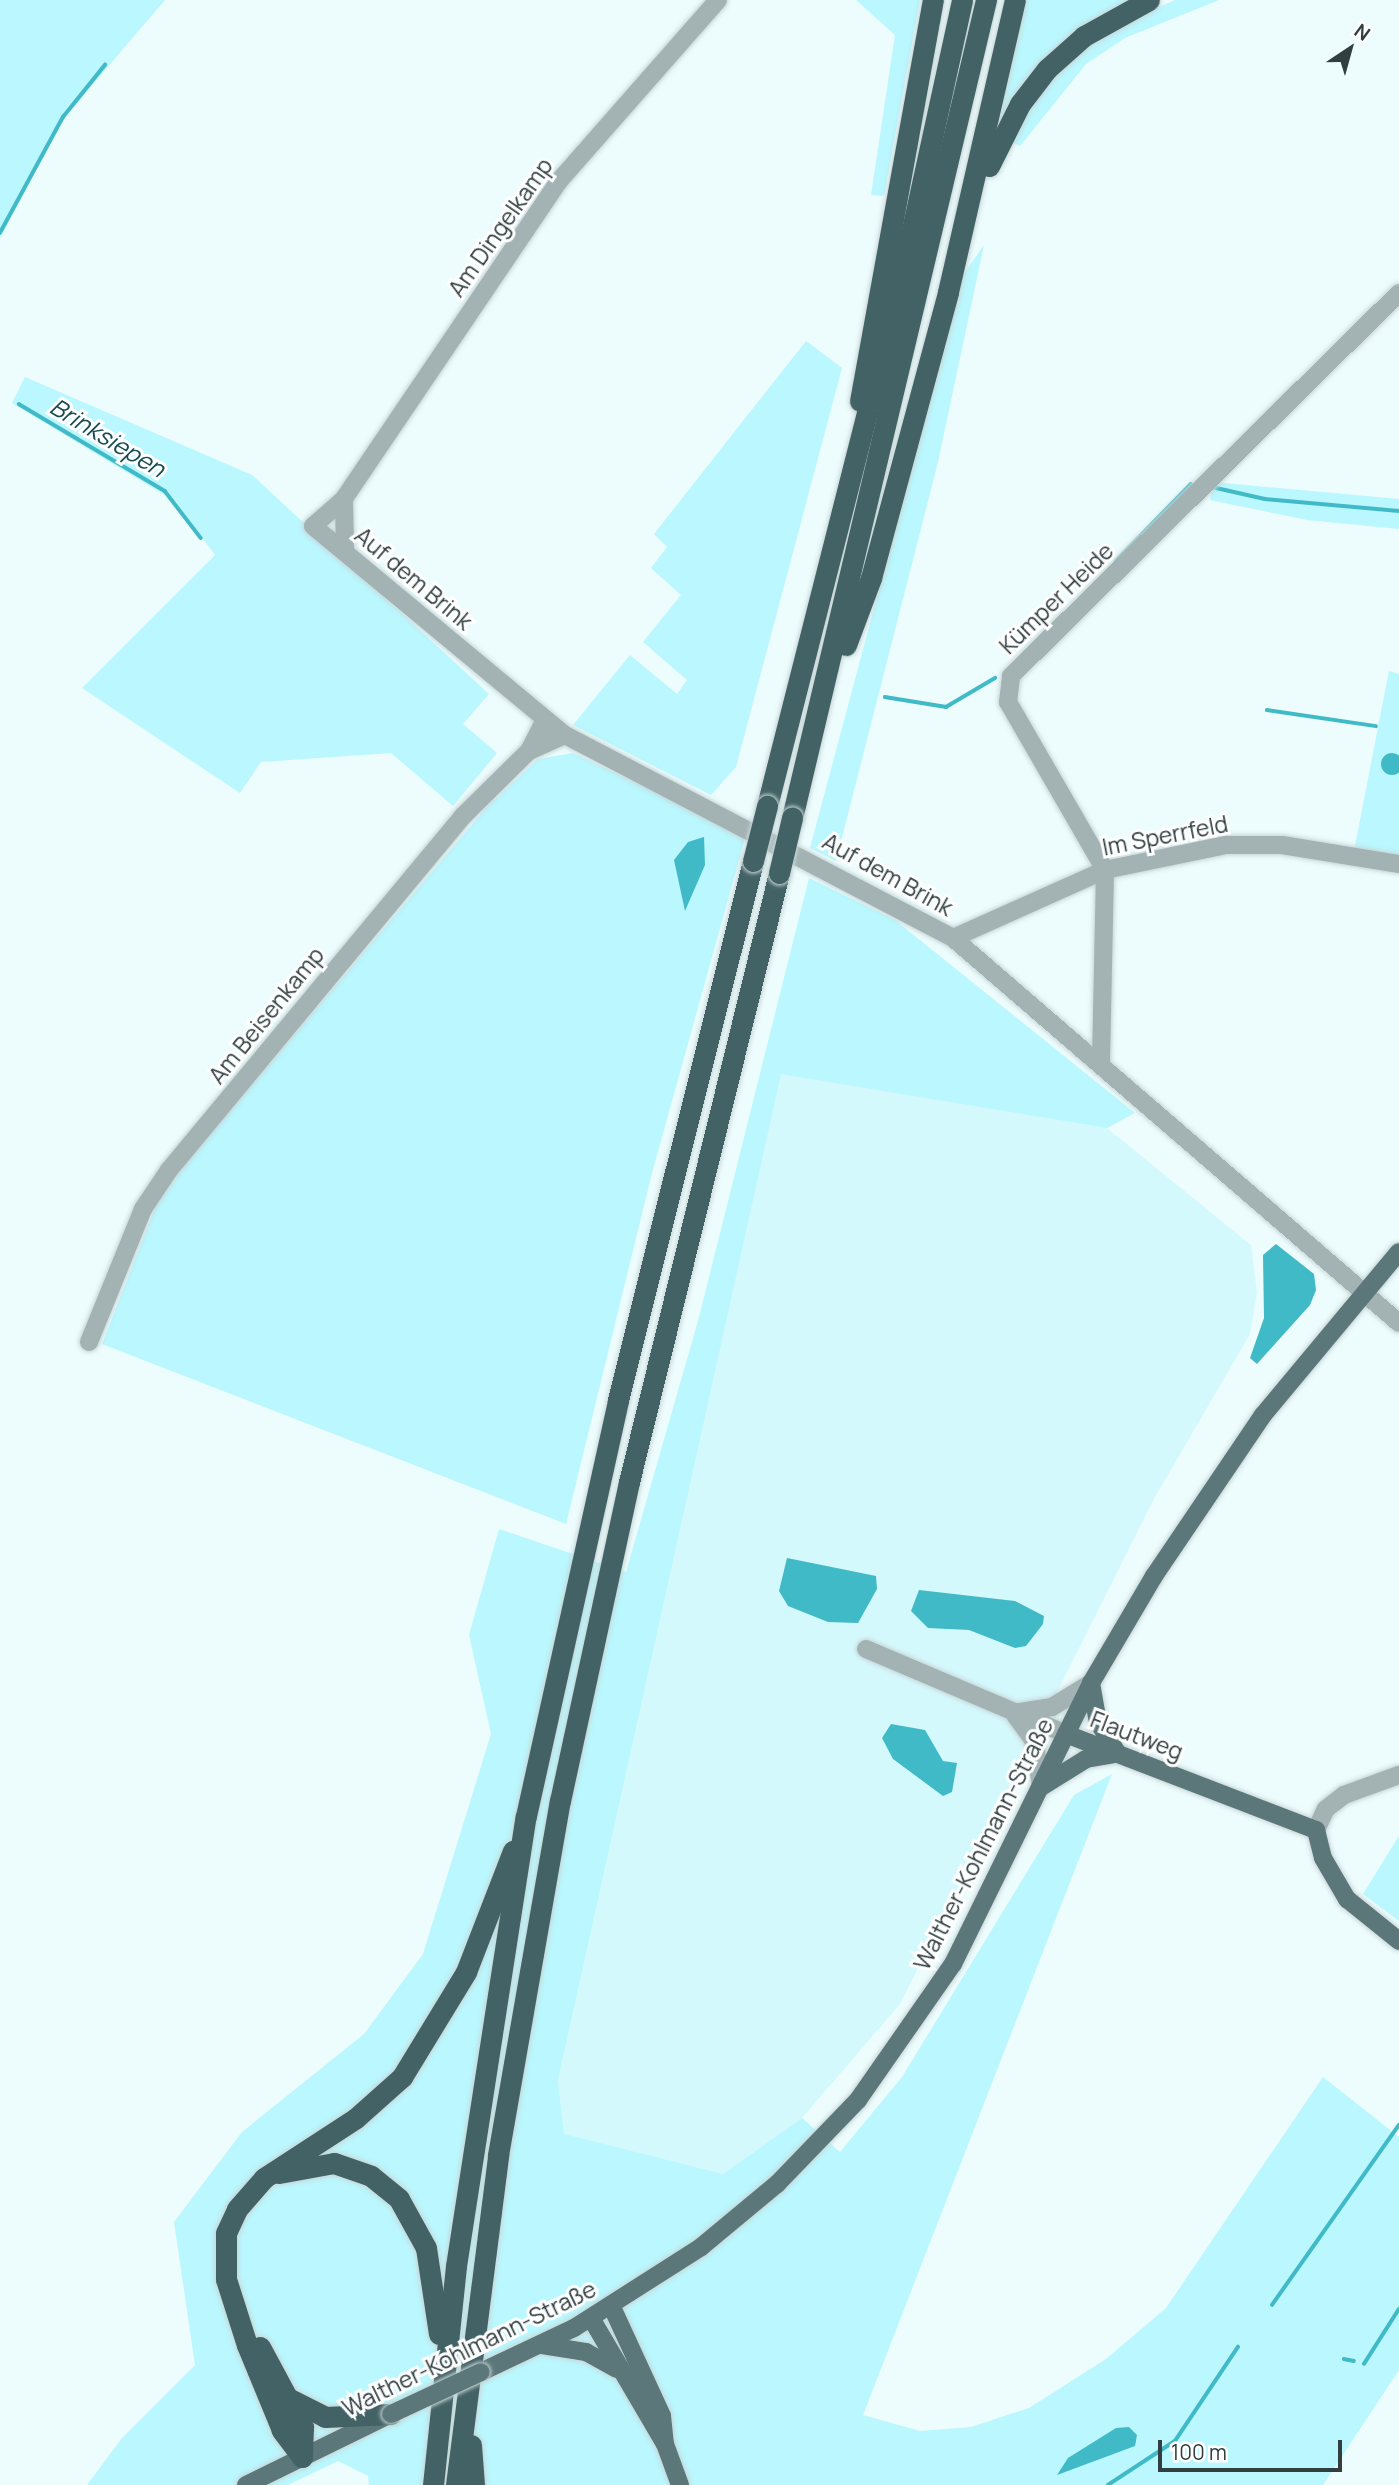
<!DOCTYPE html>
<html>
<head>
<meta charset="utf-8">
<style>
	body { margin:0 }
	#map { position:relative; width:1399px; height:2485px; overflow:hidden; background:#edfcfd; font-family:Manrope,sans-serif }
	div>[style] { position:absolute }
	[style*='--x'] { left:calc(var(--x)*1px); top:calc(var(--y)*1px); width:calc(var(--w)*1px); rotate:calc(var(--a)*1deg) }
	.built>* { inset:0; background:#d4f9fd }
	.green>* { inset:0; background:#baf7fe }
	.water>* { inset:0; background:#40bac7 }
	.round { border-radius:50% }
	.stream>* { height:3.5px; margin:-1.75px; padding:0 1.75px; transform-origin:1.75px; border-radius:1.75px; background:#40bac7 }
	.roads { filter:drop-shadow(0 0 2px #c7d6d7) drop-shadow(0 0 2px #c7d6d7) }
	.minor>* { height:18px; margin:-9px; padding:0 9px; transform-origin:9px; border-radius:9px; background:#a3b2b3 }
	.major>* { height:18px; margin:-9px; padding:0 9px; transform-origin:9px; border-radius:9px; background:#5b777a }
	.highway>* { height:21px; margin:-10.5px; padding:0 10.5px; transform-origin:10.5px; border-radius:10.5px; background:#426265 }
	.bridges { filter:drop-shadow(0 0 2px #c7d6d7) drop-shadow(0 0 2px #c7d6d7) }
	.major-bridge>* { height:18px; margin:-9px; padding:0 9px; transform-origin:9px; border-radius:9px; background:#5b777a }
	.highway-bridge>* { height:21px; margin:-10.5px; padding:0 10.5px; transform-origin:10.5px; border-radius:10.5px; background:#426265 }
	span { translate:-50% -50%; white-space:nowrap; text-align:center; line-height:1.15; -webkit-text-stroke:6px #fff; paint-order:stroke }
	.street-label { font-size:23px; color:#313f41 }
	.water-label { font-size:24px; color:#194d52; font-style:italic }
	.north { position:absolute; left:1315px; top:14px; width:70px; height:70px; -webkit-text-stroke:5px #fff; paint-order:stroke; rotate:36deg; font-size:19px; font-weight:700; line-height:28px; text-align:center; color:#313f41 }
	.north::after { content:''; display:block; margin:auto; width:24px; height:32px; background:#313f41; clip-path:polygon(50% 0,100% 100%,50% 72%,0 100%) }
	.scale { position:absolute; left:1158px; top:2440px; width:184px; height:32px; box-sizing:border-box; border:4px solid #313f41; border-top:0; padding-left:9px; font-size:21px; line-height:24px; white-space:nowrap; color:#313f41; -webkit-text-stroke:5px #fff; paint-order:stroke }
</style>
</head>
<body>
<div id="map">
	<div class="built">
		<i style="clip-path:polygon(781px 1073px,1107px 1128px,1251px 1245px,1257px 1292px,1250px 1334px,1155px 1497px,900px 2004px,802px 2118px,723px 2174px,564px 2135px,558px 2080px)"></i>
	</div>
	<div class="green">
		<i style="clip-path:polygon(0 0,165px 0,64px 118px,0 238px)"></i>
		<i style="clip-path:polygon(856px 0,920px 0,884px 196px,871px 195px,895px 35px)"></i>
		<i style="clip-path:polygon(1024px 0,1134px 0,998px 129px)"></i>
		<i style="clip-path:polygon(1175px 0,1219px 0,1125px 38px,1086px 64px,1020px 146px,1008px 140px,1024px 112px,1077px 55px,1123px 23px)"></i>
		<i style="clip-path:polygon(984px 245px,938px 462px,836px 861px,810px 848px,963px 275px)"></i>
		<i style="clip-path:polygon(806px 341px,842px 368px,736px 767px,711px 795px,573px 725px,630px 655px,677px 694px,687px 680px,643px 642px,681px 595px,651px 568px,667px 547px,654px 534px)"></i>
		<i style="clip-path:polygon(25px 377px,252px 475px,489px 694px,463px 724px,497px 753px,453px 806px,391px 753px,261px 762px,240px 793px,82px 688px,215px 555px,176px 502px,12px 403px)"></i>
		<i style="clip-path:polygon(1213px 482px,1399px 499px,1399px 529px,1307px 520px,1210px 500px)"></i>
		<i style="clip-path:polygon(1389px 671px,1399px 674px,1399px 857px,1354px 851px)"></i>
		<i style="clip-path:polygon(573px 753px,746px 835px,652px 1173px,566px 1524px,102px 1344px,155px 1208px,189px 1159px,486px 808px,538px 759px)"></i>
		<i style="clip-path:polygon(809px 878px,895px 920px,1135px 1113px,1107px 1128px,781px 1074px,558px 2080px,564px 2134px,723px 2174px,802px 2118px,840px 2152px,902px 2077px,1074px 1795px,1112px 1774px,863px 2415px,920px 2431px,971px 2427px,1029px 2408px,1106px 2359px,1166px 2308px,1323px 2077px,1399px 2137px,1399px 2370px,1323px 2485px,369px 2485px,368px 2476px,338px 2461px,288px 2485px,87px 2485px,122px 2438px,195px 2365px,174px 2222px,242px 2132px,364px 2034px,423px 1954px,491px 1734px,469px 1635px,499px 1529px,626px 1572px,698px 1321px)"></i>
		<i style="clip-path:polygon(1399px 1836px,1399px 1921px,1363px 1894px)"></i>
	</div>
	<div class="water">
		<i class="round" style="left:1381px;top:753px;width:22px;height:22px"></i>
		<i style="clip-path:polygon(704px 837px,705px 865px,685px 911px,674px 860px,688px 842px)"></i>
		<i style="clip-path:polygon(1276px 1244px,1314px 1274px,1316px 1290px,1310px 1305px,1257px 1364px,1250px 1358px,1264px 1318px,1263px 1255px)"></i>
		<i style="clip-path:polygon(787px 1558px,876px 1576px,877px 1589px,858px 1623px,828px 1622px,788px 1606px,779px 1591px)"></i>
		<i style="clip-path:polygon(919px 1590px,1015px 1601px,1044px 1616px,1043px 1624px,1026px 1646px,1015px 1648px,969px 1630px,928px 1628px,911px 1611px)"></i>
		<i style="clip-path:polygon(891px 1724px,925px 1730px,943px 1761px,957px 1763px,952px 1792px,943px 1796px,893px 1759px,882px 1738px)"></i>
		<i style="clip-path:polygon(1129px 2427px,1137px 2435px,1135px 2446px,1057px 2475px,1068px 2458px,1116px 2428px)"></i>
	</div>
	<div class="stream">
		<i style="--x:0;--y:233;--w:132;--a:-61.5"></i>
		<i style="--x:63;--y:117;--w:67;--a:-51.1"></i>
		<i style="--x:19;--y:404;--w:170;--a:30.8"></i>
		<i style="--x:165;--y:491;--w:59;--a:52.5"></i>
		<i style="--x:1212;--y:487;--w:54;--a:12.8"></i>
		<i style="--x:1265;--y:499;--w:135;--a:5.1"></i>
		<i style="--x:1116;--y:561;--w:107;--a:-45.8"></i>
		<i style="--x:885;--y:697;--w:62;--a:9.3"></i>
		<i style="--x:946;--y:707;--w:57;--a:-30.6"></i>
		<i style="--x:1267;--y:710;--w:110;--a:8.4"></i>
		<i style="--x:1272;--y:2305;--w:220;--a:-54.8"></i>
		<i style="--x:1344;--y:2359;--w:10;--a:11"></i>
		<i style="--x:1364;--y:2364;--w:65;--a:-57.5"></i>
		<i style="--x:1108;--y:2485;--w:80;--a:-33.3"></i>
		<i style="--x:1175;--y:2441;--w:113;--a:-56.2"></i>
	</div>
	<div class="roads">
		<div class="minor">
			<i style="--x:718;--y:0;--w:241;--a:131.3"></i>
			<i style="--x:559;--y:181;--w:384;--a:124.1"></i>
			<i style="--x:344;--y:499;--w:41;--a:138.9"></i>
			<i style="--x:313;--y:526;--w:327;--a:39.7"></i>
			<i style="--x:565;--y:735;--w:438;--a:27.6"></i>
			<i style="--x:953;--y:938;--w:589;--a:40.8"></i>
			<i style="--x:344;--y:499;--w:52;--a:88.9"></i>
			<i style="--x:529;--y:751;--w:39;--a:-24"></i>
			<i style="--x:953;--y:938;--w:167;--a:-24.1"></i>
			<i style="--x:1105;--y:870;--w:124;--a:-11.7"></i>
			<i style="--x:1226;--y:845;--w:56;--a:0"></i>
			<i style="--x:1282;--y:845;--w:119;--a:9.2"></i>
			<i style="--x:1101;--y:1062;--w:192;--a:-88.8"></i>
			<i style="--x:1105;--y:870;--w:194;--a:-120"></i>
			<i style="--x:1008;--y:702;--w:26;--a:-83"></i>
			<i style="--x:1011;--y:676;--w:545;--a:-44.63"></i>
			<i style="--x:89;--y:1342;--w:144;--a:-67.9"></i>
			<i style="--x:143;--y:1209;--w:47;--a:-56.3"></i>
			<i style="--x:169;--y:1170;--w:460;--a:-50.3"></i>
			<i style="--x:463;--y:816;--w:93;--a:-44.6"></i>
			<i style="--x:529;--y:751;--w:35;--a:-63"></i>
			<i style="--x:866;--y:1649;--w:217;--a:23"></i>
			<i style="--x:1020;--y:1712;--w:32;--a:-9"></i>
			<i style="--x:1052;--y:1707;--w:46;--a:-31.6"></i>
			<i style="--x:1015;--y:1715;--w:34;--a:54"></i>
			<i style="--x:1035;--y:1743;--w:44;--a:82.2"></i>
			<i style="--x:1316;--y:1830;--w:23;--a:-65"></i>
			<i style="--x:1326;--y:1809;--w:23;--a:-38"></i>
			<i style="--x:1344;--y:1795;--w:59;--a:-20"></i>
		</div>
		<div class="major">
			<i style="--x:1091;--y:1683;--w:40;--a:80"></i>
			<i style="--x:1098;--y:1722;--w:36;--a:58"></i>
			<i style="--x:1066;--y:1734;--w:268;--a:21"></i>
			<i style="--x:1316;--y:1830;--w:29;--a:76"></i>
			<i style="--x:1323;--y:1858;--w:48;--a:59.7"></i>
			<i style="--x:1347;--y:1899;--w:67;--a:38.9"></i>
			<i style="--x:1041;--y:1787;--w:53;--a:-31.9"></i>
			<i style="--x:1086;--y:1759;--w:27;--a:-10"></i>
			<i style="--x:611;--y:2305;--w:122;--a:65.3"></i>
			<i style="--x:662;--y:2416;--w:28;--a:84"></i>
			<i style="--x:591;--y:2318;--w:146;--a:59.6"></i>
			<i style="--x:665;--y:2444;--w:44;--a:69.9"></i>
			<i style="--x:542;--y:2345;--w:45;--a:9"></i>
			<i style="--x:586;--y:2352;--w:35;--a:29"></i>
			<i style="--x:481;--y:2372;--w:103;--a:-25.3"></i>
			<i style="--x:574;--y:2328;--w:151;--a:-32.5"></i>
			<i style="--x:701;--y:2247;--w:99;--a:-39.7"></i>
			<i style="--x:777;--y:2184;--w:117;--a:-46"></i>
			<i style="--x:858;--y:2100;--w:166;--a:-55.1"></i>
			<i style="--x:953;--y:1964;--w:313;--a:-63.8"></i>
			<i style="--x:1091;--y:1683;--w:124;--a:-59.5"></i>
			<i style="--x:1154;--y:1576;--w:194;--a:-55.9"></i>
			<i style="--x:1263;--y:1415;--w:212;--a:-50.2"></i>
			<i style="--x:246;--y:2485;--w:157;--a:-26.1"></i>
		</div>
		<div class="highway">
			<i style="--x:989;--y:166;--w:69;--a:-63.4"></i>
			<i style="--x:1020;--y:104;--w:44;--a:-52.4"></i>
			<i style="--x:1047;--y:69;--w:50;--a:-41.7"></i>
			<i style="--x:1084;--y:36;--w:74;--a:-29"></i>
			<i style="--x:860;--y:401;--w:408;--a:-79.7"></i>
			<i style="--x:846;--y:645;--w:72;--a:-69.5"></i>
			<i style="--x:871;--y:578;--w:296;--a:-74.9"></i>
			<i style="--x:948;--y:292;--w:300;--a:-77.1"></i>
			<i style="--x:767;--y:806;--w:552;--a:-75.74"></i>
			<i style="--x:903;--y:271;--w:277;--a:-77.7"></i>
			<i style="--x:792;--y:818;--w:841;--a:-76.66"></i>
			<i style="--x:279;--y:2173;--w:56;--a:-10.3"></i>
			<i style="--x:334;--y:2163;--w:39;--a:19"></i>
			<i style="--x:371;--y:2176;--w:36;--a:39"></i>
			<i style="--x:399;--y:2199;--w:56;--a:61.1"></i>
			<i style="--x:426;--y:2248;--w:87;--a:81.4"></i>
			<i style="--x:260;--y:2347;--w:91;--a:61.7"></i>
			<i style="--x:303;--y:2427;--w:30;--a:92"></i>
			<i style="--x:290;--y:2399;--w:39;--a:27"></i>
			<i style="--x:325;--y:2417;--w:66;--a:-2.6"></i>
			<i style="--x:471;--y:2445;--w:40;--a:85.7"></i>
			<i style="--x:302;--y:2457;--w:34;--a:-127"></i>
			<i style="--x:282;--y:2430;--w:92;--a:-112.4"></i>
			<i style="--x:247;--y:2345;--w:69;--a:-107.7"></i>
			<i style="--x:226;--y:2279;--w:46;--a:-90"></i>
			<i style="--x:226;--y:2233;--w:26;--a:-65"></i>
			<i style="--x:237;--y:2209;--w:41;--a:-48.9"></i>
			<i style="--x:264;--y:2178;--w:110;--a:-33.1"></i>
			<i style="--x:356;--y:2118;--w:62;--a:-41.7"></i>
			<i style="--x:402;--y:2077;--w:123;--a:-58.6"></i>
			<i style="--x:466;--y:1972;--w:130;--a:-68.8"></i>
			<i style="--x:433;--y:2485;--w:220;--a:-84"></i>
			<i style="--x:456;--y:2266;--w:455;--a:-81.2"></i>
			<i style="--x:526;--y:1816;--w:426;--a:-77.5"></i>
			<i style="--x:618;--y:1400;--w:556;--a:-75.94"></i>
			<i style="--x:456;--y:2485;--w:333;--a:-82.7"></i>
			<i style="--x:498;--y:2155;--w:359;--a:-80.1"></i>
			<i style="--x:560;--y:1801;--w:326;--a:-77.8"></i>
			<i style="--x:629;--y:1482;--w:627;--a:-76.16"></i>
		</div>
	</div>
	<div class="bridges">
		<div class="major-bridge">
			<i style="--x:391;--y:2414;--w:99;--a:-25"></i>
		</div>
		<div class="highway-bridge">
			<i style="--x:753;--y:861;--w:57;--a:-75.7"></i>
			<i style="--x:779;--y:873;--w:57;--a:-76.7"></i>
		</div>
	</div>
	<div class="street-label">
		<span style="left:500px;top:227px;rotate:-55deg">Am Dingelkamp</span>
		<span style="left:414px;top:578px;rotate:40deg">Auf dem Brink</span>
		<span style="left:1056px;top:598px;rotate:-44deg">Kümper Heide</span>
		<span style="left:1165px;top:835px;rotate:-11deg">Im Sperrfeld</span>
		<span style="left:888px;top:874px;rotate:29deg">Auf dem Brink</span>
		<span style="left:266px;top:1015px;rotate:-51deg">Am Beisenkamp</span>
		<span style="left:1137px;top:1735px;rotate:21deg">Flautweg</span>
		<span style="left:983px;top:1844px;rotate:-63deg">Walther-Kohlmann-Straße</span>
		<span style="left:469px;top:2348px;rotate:-26deg">Walther-Kohlmann-Straße</span>
	</div>
	<div class="water-label">
		<span style="left:108px;top:437px;rotate:31deg">Brinksiepen</span>
	</div>
	<div class="north">N</div>
	<div class="scale">100 m</div>
</div>
</body>
</html>
